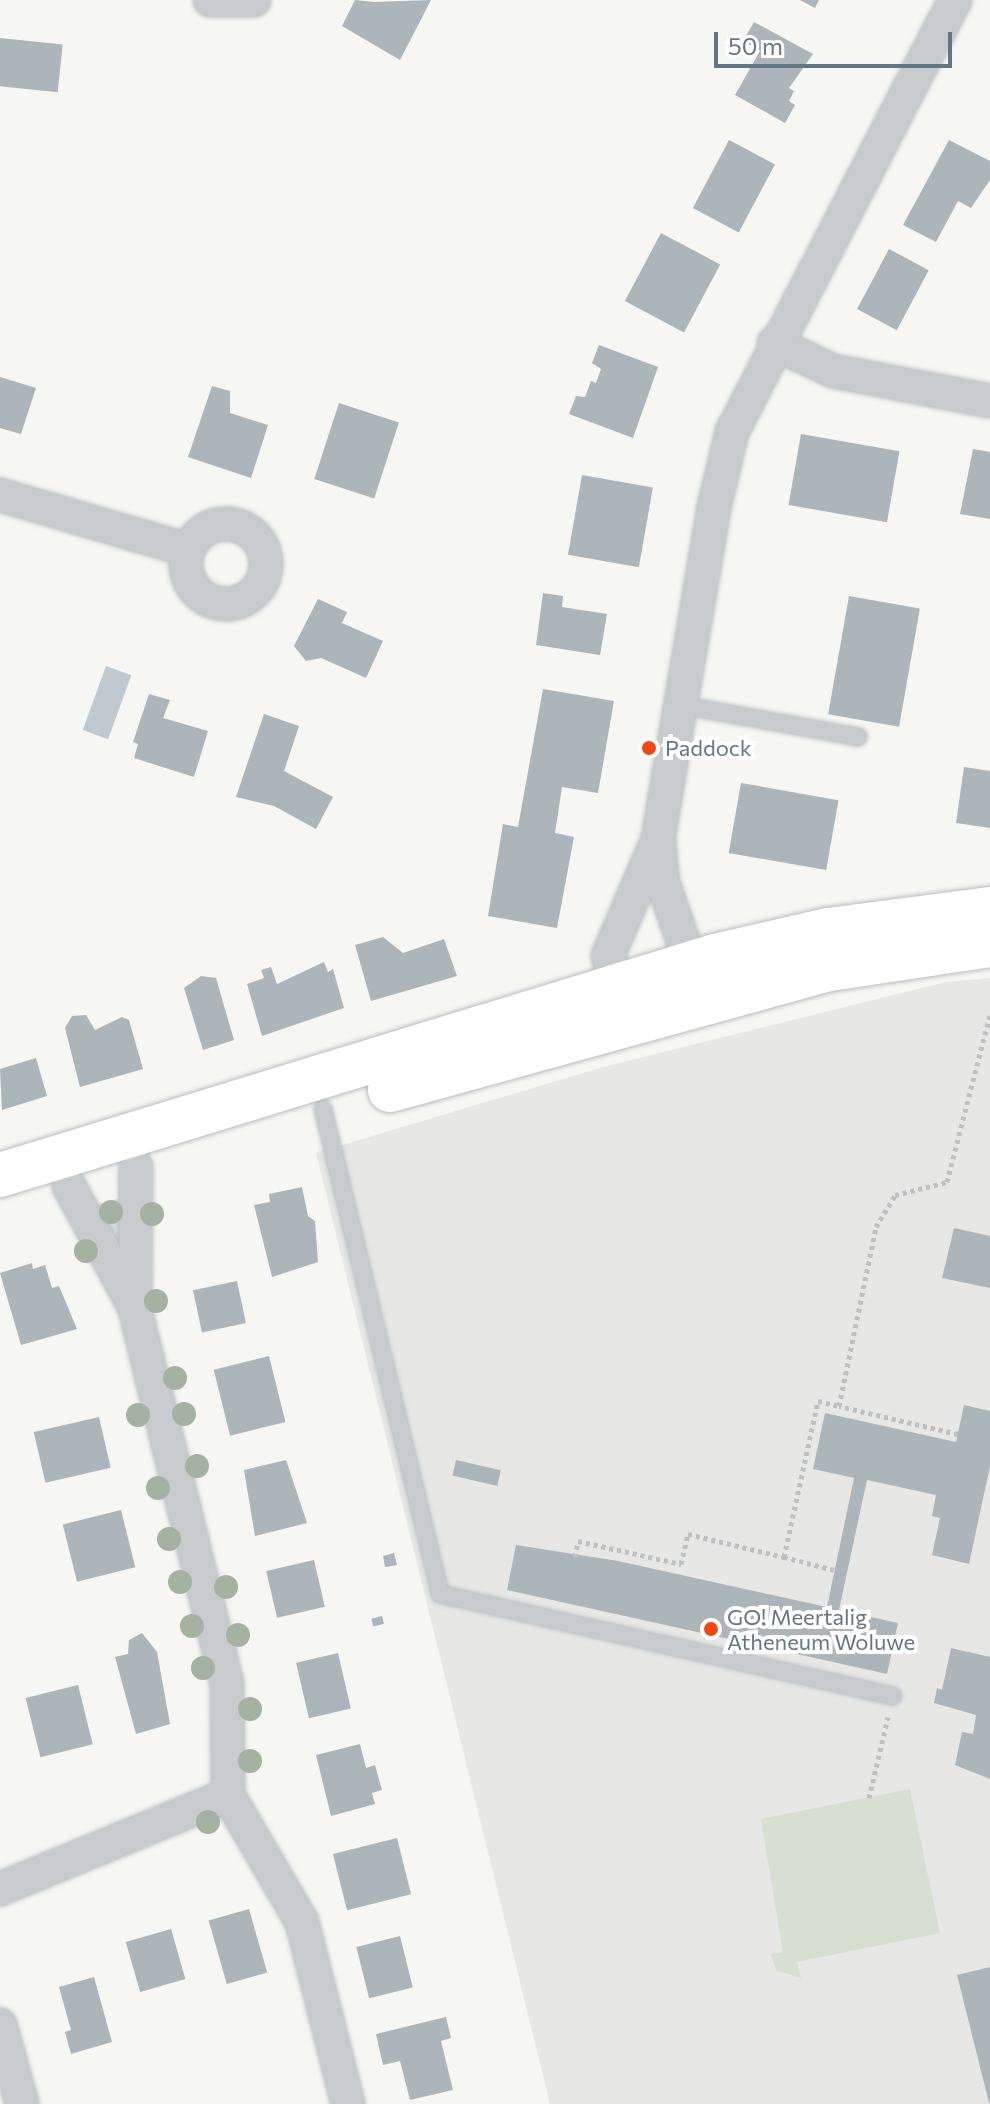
<!DOCTYPE html>
<html>
<head>
<meta charset="utf-8">
<style>
	body { margin:0 }
	#map { position:relative; width:990px; height:2104px; overflow:hidden; background:#f6f6f2; font-family:Commissioner,sans-serif }
	div>[style] { position:absolute }
	[style*='--x'] { left:calc(var(--x)*1px); top:calc(var(--y)*1px); width:calc(var(--w)*1px); rotate:calc(var(--a)*1deg) }
	.built>* { inset:0; background:#e7e8e6 }
	.green>* { inset:0; background:#d7dfd3 }
	.water>* { inset:0; background:#becacf; transform-origin:0 0 }
	.building>* { inset:0; background:#acb5ba; transform-origin:0 0 }
	.path>* { height:5px; margin-top:-2.5px; transform-origin:0; background:repeating-linear-gradient(90deg,#bec1c3 0 4px,transparent 0 8px) }
	.roads { filter:drop-shadow(0 0 2px #b7bdc1) drop-shadow(0 0 2px #b7bdc1) }
	.lane>* { height:16px; margin:-8px; padding:0 8px; transform-origin:8px; border-radius:8px; background:#c8cbce }
	.street>* { height:32px; margin:-16px; padding:0 16px; transform-origin:16px; border-radius:16px; background:#c8cbce }
	.street>.ring { margin:-16px; padding:0; box-sizing:content-box; background:none; border:32px solid #c8cbce; border-radius:50% }
	.secondary>* { height:44px; margin:-22px; padding:0 22px; transform-origin:22px; border-radius:22px; background:#fff }
	.trees>* { width:24px; height:24px; margin:-12px; border-radius:50%; background:#a5b1a1 }
	.dots>* { width:22px; height:22px; translate:-50% -50%; box-sizing:border-box; border:4px solid #fff; border-radius:50% }
	span { translate:-50% -50%; white-space:nowrap; text-align:center; line-height:1.15; -webkit-text-stroke:8px #fff; paint-order:stroke }
	.poi-label { font-size:22px; color:#627786 }
	.left { translate:0 -50%; text-align:left }
	.scale { position:absolute; left:714px; top:32px; width:238px; height:36px; box-sizing:border-box; border:4px solid #627786; border-top:0; padding-left:10px; font-size:24px; line-height:28px; white-space:nowrap; color:#627786; -webkit-text-stroke:6px #fff; paint-order:stroke }
</style>
</head>
<body>
<div id="map">
	<div class="built">
		<i style="clip-path:polygon(990px 978px,990px 2104px,550px 2104px,316px 1153px,603px 1067px,946px 982px)"></i>
	</div>
	<div class="green">
		<i style="clip-path:polygon(118px 1199px,123px 1202px,126px 1261px,96px 1205px)"></i>
		<i style="clip-path:polygon(910px 1789px,940px 1933px,797px 1962px,801px 1978px,777px 1971px,770px 1954px,783px 1952px,761px 1819px)"></i>
	</div>
	<div class="water">
		<i style="left:106px;top:666px;width:27px;height:68px;rotate:20deg"></i>
	</div>
	<div class="building">
		<i style="clip-path:polygon(355px 0,374px 2px,431px 0,400px 60px,342px 26px)"></i>
		<i style="clip-path:polygon(800px 0,819px 0,815px 8px)"></i>
		<i style="clip-path:polygon(754px 22px,813px 54px,789px 88px,794px 91px,789px 101px,795px 105px,785px 123px,735px 95px,760px 51px,743px 41px)"></i>
		<i style="left:0;top:38px;width:63px;height:48px;rotate:6deg"></i>
		<i style="left:729px;top:140px;width:52px;height:77px;rotate:28deg"></i>
		<i style="clip-path:polygon(949px 140px,990px 161px,990px 180px,971px 208px,958px 201px,936px 242px,903px 225px)"></i>
		<i style="left:661px;top:233px;width:67px;height:77px;rotate:28deg"></i>
		<i style="left:889px;top:249px;width:45px;height:68px;rotate:28deg"></i>
		<i style="clip-path:polygon(599px 345px,658px 367px,633px 438px,569px 414px,576px 396px,585px 397px,591px 381px,596px 383px,601px 369px,592px 363px)"></i>
		<i style="clip-path:polygon(0 377px,36px 388px,21px 434px,0 428px)"></i>
		<i style="clip-path:polygon(212px 386px,230px 391px,230px 413px,268px 425px,251px 478px,188px 457px)"></i>
		<i style="left:339px;top:403px;width:63px;height:80px;rotate:18deg"></i>
		<i style="left:801px;top:434px;width:100px;height:72px;rotate:10deg"></i>
		<i style="clip-path:polygon(973px 449px,990px 452px,990px 519px,960px 514px)"></i>
		<i style="left:582px;top:475px;width:72px;height:81px;rotate:10deg"></i>
		<i style="clip-path:polygon(543px 593px,563px 596px,562px 607px,607px 614px,600px 655px,536px 645px)"></i>
		<i style="left:849px;top:596px;width:72px;height:120px;rotate:10deg"></i>
		<i style="clip-path:polygon(318px 599px,347px 612px,342px 623px,383px 641px,366px 678px,321px 658px,306px 661px,294px 646px)"></i>
		<i style="clip-path:polygon(543px 689px,614px 701px,598px 793px,562px 787px,555px 833px,574px 837px,557px 928px,488px 916px,503px 824px,518px 827px)"></i>
		<i style="clip-path:polygon(149px 694px,170px 700px,163px 718px,208px 731px,194px 777px,134px 758px,138px 744px,133px 742px)"></i>
		<i style="clip-path:polygon(264px 714px,299px 726px,284px 771px,333px 797px,316px 829px,274px 806px,236px 797px)"></i>
		<i style="clip-path:polygon(964px 767px,990px 771px,990px 828px,956px 823px)"></i>
		<i style="left:741px;top:783px;width:99px;height:71px;rotate:10deg"></i>
		<i style="clip-path:polygon(383px 937px,403px 953px,444px 939px,457px 976px,371px 1001px,355px 945px)"></i>
		<i style="clip-path:polygon(324px 962px,328px 972px,333px 969px,344px 1008px,262px 1036px,247px 984px,264px 978px,261px 970px,271px 967px,277px 984px)"></i>
		<i style="clip-path:polygon(201px 976px,216px 978px,234px 1040px,203px 1050px,184px 988px)"></i>
		<i style="clip-path:polygon(86px 1015px,95px 1030px,122px 1017px,129px 1020px,143px 1069px,80px 1087px,65px 1028px,72px 1016px)"></i>
		<i style="clip-path:polygon(36px 1058px,47px 1096px,2px 1110px,0 1069px)"></i>
		<i style="clip-path:polygon(302px 1187px,308px 1216px,315px 1221px,318px 1262px,272px 1277px,254px 1205px,270px 1202px,269px 1194px)"></i>
		<i style="clip-path:polygon(954px 1228px,990px 1236px,990px 1288px,942px 1278px)"></i>
		<i style="clip-path:polygon(32px 1263px,33px 1269px,45px 1265px,52px 1288px,59px 1286px,77px 1329px,21px 1345px,0 1273px)"></i>
		<i style="left:237px;top:1281px;width:43px;height:45px;rotate:78deg"></i>
		<i style="left:269px;top:1356px;width:68px;height:57px;rotate:76deg"></i>
		<i style="clip-path:polygon(964px 1405px,990px 1411px,990px 1466px,969px 1564px,932px 1555px,940px 1518px,932px 1516px,936px 1495px,867px 1480px,839px 1610px,898px 1623px,887px 1674px,507px 1590px,516px 1545px,618px 1561px,827px 1607px,854px 1478px,813px 1469px,825px 1413px,956px 1442px)"></i>
		<i style="left:99px;top:1417px;width:52px;height:67px;rotate:77deg"></i>
		<i style="clip-path:polygon(286px 1460px,307px 1523px,255px 1536px,244px 1470px)"></i>
		<i style="left:456px;top:1460px;width:46px;height:16px;rotate:13deg"></i>
		<i style="left:121px;top:1510px;width:59px;height:60px;rotate:76deg"></i>
		<i style="clip-path:polygon(394px 1553px,397px 1565px,385px 1567px,383px 1556px)"></i>
		<i style="left:314px;top:1560px;width:48px;height:49px;rotate:77deg"></i>
		<i style="left:382px;top:1616px;width:8px;height:11px;rotate:76deg"></i>
		<i style="clip-path:polygon(142px 1633px,157px 1652px,170px 1724px,136px 1734px,115px 1657px,128px 1654px,129px 1640px)"></i>
		<i style="clip-path:polygon(951px 1648px,990px 1657px,990px 1779px,955px 1765px,962px 1732px,973px 1734px,976px 1715px,934px 1703px,937px 1688px,942px 1690px)"></i>
		<i style="left:338px;top:1653px;width:57px;height:43px;rotate:77deg"></i>
		<i style="left:78px;top:1685px;width:61px;height:54px;rotate:76deg"></i>
		<i style="clip-path:polygon(360px 1744px,366px 1768px,375px 1765px,382px 1790px,372px 1793px,375px 1804px,331px 1816px,316px 1755px)"></i>
		<i style="left:397px;top:1838px;width:58px;height:66px;rotate:76deg"></i>
		<i style="left:249px;top:1909px;width:66px;height:42px;rotate:74deg"></i>
		<i style="left:171px;top:1929px;width:52px;height:47px;rotate:74deg"></i>
		<i style="left:400px;top:1936px;width:53px;height:45px;rotate:76deg"></i>
		<i style="clip-path:polygon(990px 1967px,990px 2103px,989px 2103px,957px 1975px)"></i>
		<i style="clip-path:polygon(94px 1977px,112px 2042px,71px 2054px,65px 2032px,71px 2030px,59px 1987px)"></i>
		<i style="clip-path:polygon(446px 2017px,451px 2038px,441px 2041px,453px 2090px,410px 2100px,400px 2061px,383px 2065px,376px 2034px)"></i>
	</div>
	<div class="path">
		<i style="--x:958;--y:1434;--w:122;--a:-166.8"></i>
		<i style="--x:839;--y:1406;--w:183;--a:-78.3"></i>
		<i style="--x:876;--y:1227;--w:37;--a:-59"></i>
		<i style="--x:895;--y:1195;--w:54;--a:-14"></i>
		<i style="--x:947;--y:1182;--w:173;--a:-75.6"></i>
		<i style="--x:575;--y:1557;--w:16;--a:-79"></i>
		<i style="--x:578;--y:1541;--w:106;--a:12.6"></i>
		<i style="--x:681;--y:1564;--w:31;--a:-77"></i>
		<i style="--x:688;--y:1534;--w:99;--a:13.5"></i>
		<i style="--x:834;--y:1570;--w:52;--a:-165.4"></i>
		<i style="--x:784;--y:1557;--w:160;--a:-77.7"></i>
		<i style="--x:818;--y:1401;--w:22;--a:13"></i>
		<i style="--x:869;--y:1798;--w:83;--a:-76.8"></i>
	</div>
	<div class="roads">
		<div class="lane">
			<i style="--x:681;--y:705;--w:180;--a:10.2"></i>
			<i style="--x:323;--y:1109;--w:499;--a:76.4"></i>
			<i style="--x:440;--y:1594;--w:464;--a:12.7"></i>
		</div>
		<div class="street">
			<i style="--x:210;--y:0;--w:44;--a:0"></i>
			<i style="--x:774;--y:343;--w:65;--a:25.4"></i>
			<i style="--x:833;--y:371;--w:160;--a:10.8"></i>
			<i style="--x:0;--y:495;--w:196;--a:16.3"></i>
			<i class="ring" style="left:186px;top:524px;width:48px;height:48px"></i>
			<i style="--x:659;--y:842;--w:38;--a:85"></i>
			<i style="--x:662;--y:880;--w:89;--a:71"></i>
			<i style="--x:691;--y:964;--w:18;--a:106"></i>
			<i style="--x:623;--y:1007;--w:53;--a:-106.4"></i>
			<i style="--x:608;--y:956;--w:127;--a:-66.9"></i>
			<i style="--x:658;--y:839;--w:341;--a:-80.4"></i>
			<i style="--x:715;--y:503;--w:73;--a:-76.5"></i>
			<i style="--x:732;--y:432;--w:486;--a:-62.7"></i>
			<i style="--x:136;--y:1167;--w:142;--a:90.4"></i>
			<i style="--x:135;--y:1309;--w:386;--a:76.2"></i>
			<i style="--x:227;--y:1684;--w:111;--a:89.5"></i>
			<i style="--x:228;--y:1795;--w:147;--a:59.8"></i>
			<i style="--x:302;--y:1922;--w:188;--a:75.8"></i>
			<i style="--x:69;--y:1186;--w:136;--a:61.6"></i>
			<i style="--x:0;--y:1889;--w:247;--a:-22.4"></i>
			<i style="--x:0;--y:2025;--w:82;--a:74.4"></i>
		</div>
		<div class="secondary">
			<i style="--x:390;--y:1090;--w:456;--a:-15.4"></i>
			<i style="--x:830;--y:969;--w:162;--a:-8.5"></i>
			<i style="--x:0;--y:1175;--w:748;--a:-17.03"></i>
			<i style="--x:715;--y:956;--w:116;--a:-13"></i>
			<i style="--x:828;--y:930;--w:163;--a:-7.4"></i>
		</div>
	</div>
	<div class="trees">
		<i style="left:111px;top:1212px"></i>
		<i style="left:152px;top:1214px"></i>
		<i style="left:86px;top:1251px"></i>
		<i style="left:156px;top:1301px"></i>
		<i style="left:175px;top:1378px"></i>
		<i style="left:184px;top:1414px"></i>
		<i style="left:138px;top:1415px"></i>
		<i style="left:197px;top:1466px"></i>
		<i style="left:158px;top:1488px"></i>
		<i style="left:169px;top:1539px"></i>
		<i style="left:180px;top:1582px"></i>
		<i style="left:226px;top:1587px"></i>
		<i style="left:192px;top:1626px"></i>
		<i style="left:238px;top:1635px"></i>
		<i style="left:203px;top:1668px"></i>
		<i style="left:250px;top:1709px"></i>
		<i style="left:250px;top:1761px"></i>
		<i style="left:208px;top:1822px"></i>
	</div>
	<div class="dots">
		<i style="left:649px;top:748px;background:#f34816"></i>
		<i style="left:711px;top:1629px;background:#f34816"></i>
	</div>
	<div class="poi-label">
		<span class="left" style="left:665px;top:748px">Paddock</span>
		<span class="left" style="left:727px;top:1629px">GO! Meertalig<br>Atheneum Woluwe</span>
	</div>
	<div class="scale">50 m</div>
</div>
</body>
</html>
